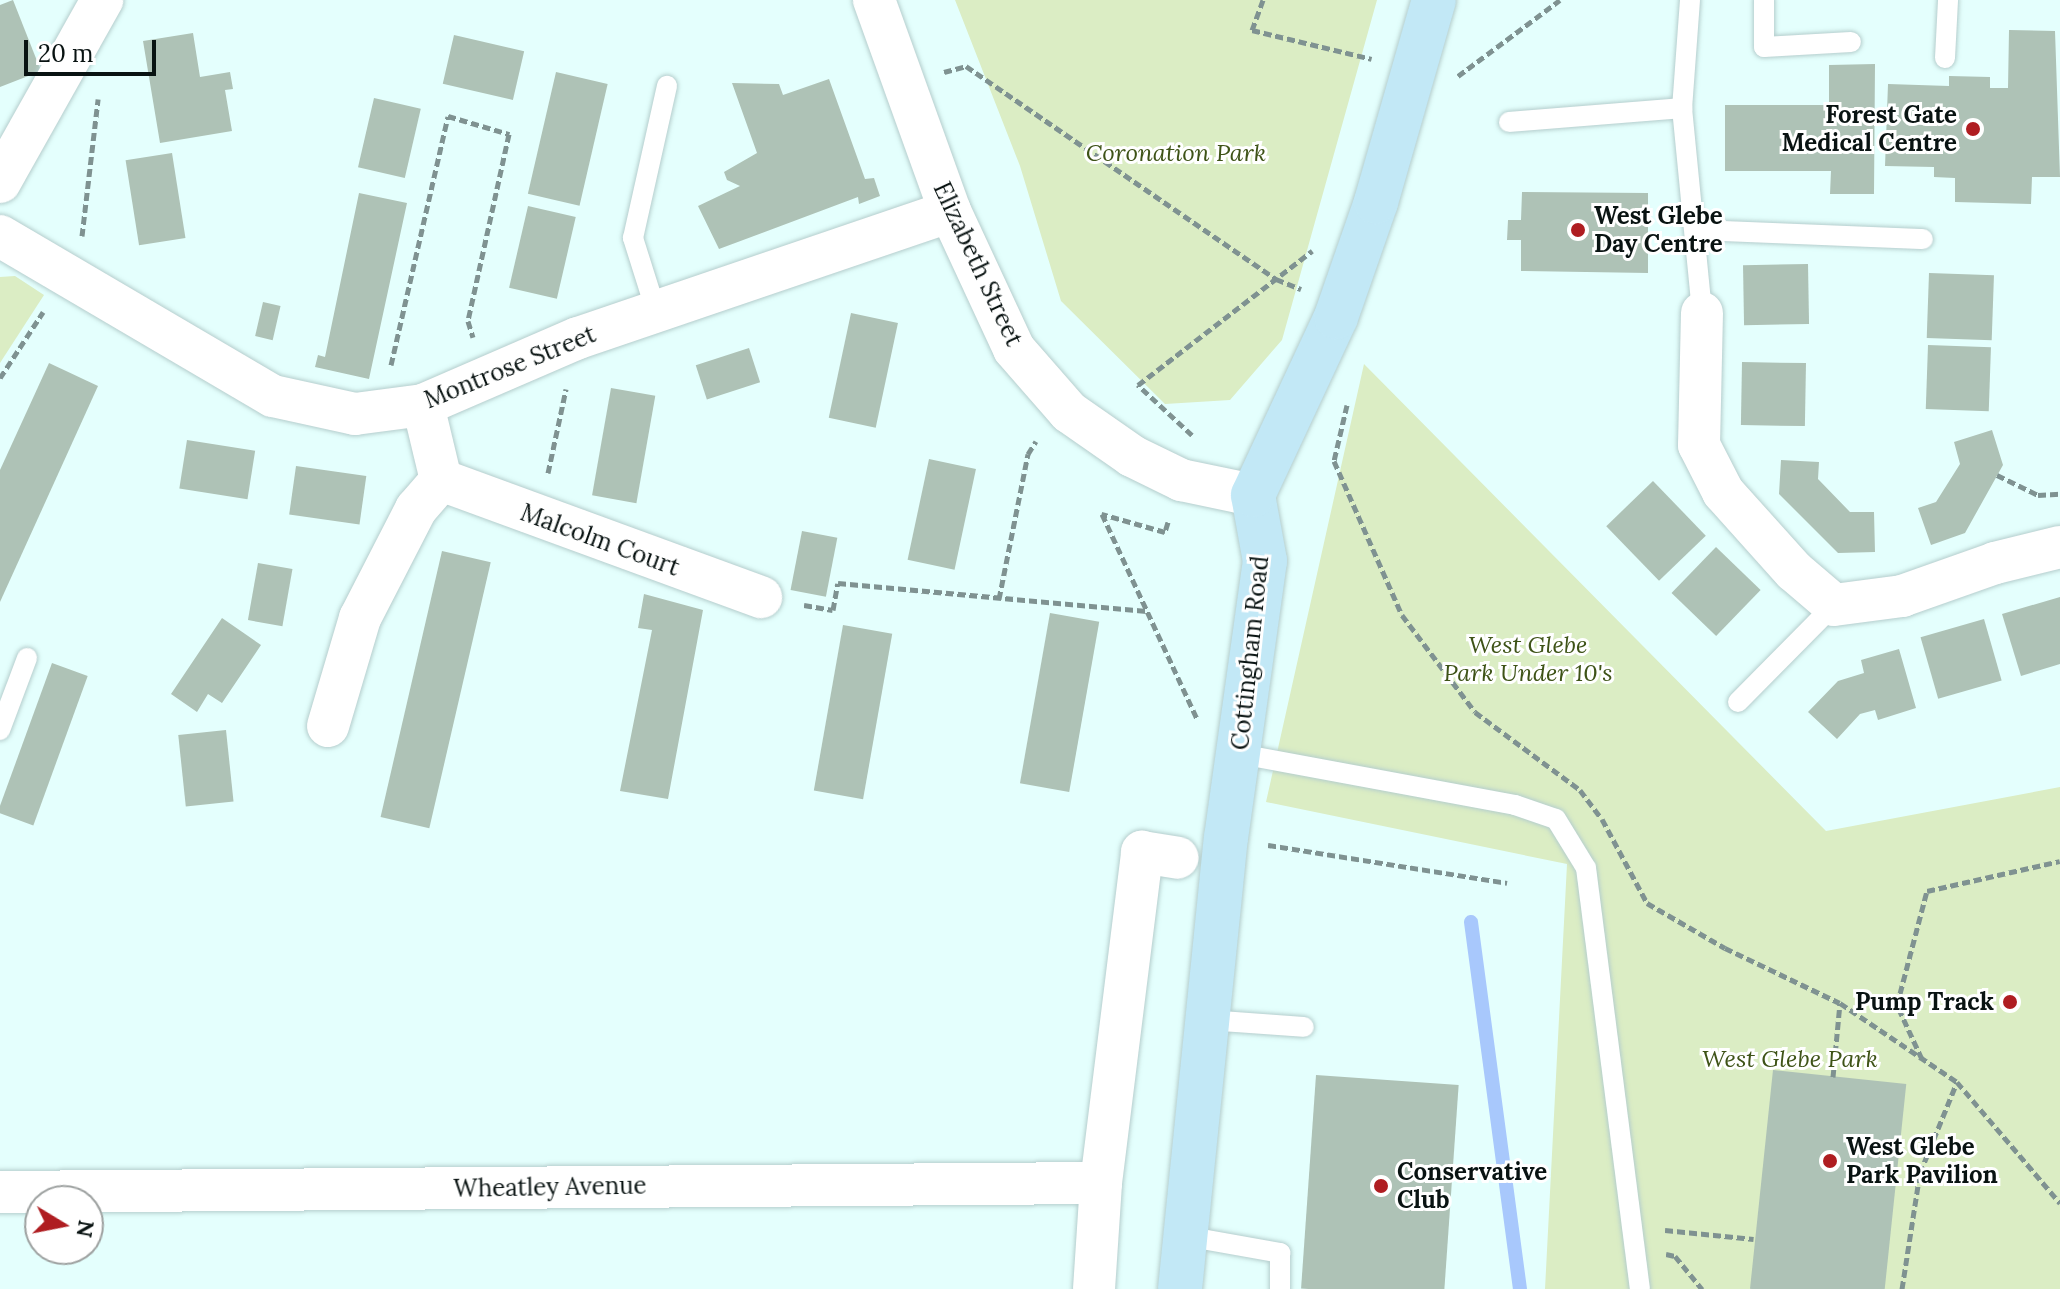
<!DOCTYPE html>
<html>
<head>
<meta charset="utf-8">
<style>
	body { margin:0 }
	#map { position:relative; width:2060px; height:1289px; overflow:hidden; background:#e4fffd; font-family:Lora,serif }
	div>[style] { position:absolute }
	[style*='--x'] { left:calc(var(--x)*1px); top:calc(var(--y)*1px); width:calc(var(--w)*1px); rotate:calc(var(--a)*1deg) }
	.green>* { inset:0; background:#dbedc4 }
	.stream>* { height:14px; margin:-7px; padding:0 7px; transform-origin:7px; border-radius:7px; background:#a8c8fc }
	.building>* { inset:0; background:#aec2b6; transform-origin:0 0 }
	.path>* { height:5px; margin-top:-2.5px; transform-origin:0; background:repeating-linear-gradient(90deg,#7f9291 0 8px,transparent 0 12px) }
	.roads { filter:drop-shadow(0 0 2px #b5cecd) drop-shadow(0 0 2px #b5cecd) }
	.lane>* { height:20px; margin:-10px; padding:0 10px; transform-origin:10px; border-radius:10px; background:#fff }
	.street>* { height:42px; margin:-21px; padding:0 21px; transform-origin:21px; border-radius:21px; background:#fff }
	.secondary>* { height:44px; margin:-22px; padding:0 22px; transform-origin:22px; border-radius:22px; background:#c2e8f6 }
	.dots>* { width:22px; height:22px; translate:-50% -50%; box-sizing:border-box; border:4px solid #fff; border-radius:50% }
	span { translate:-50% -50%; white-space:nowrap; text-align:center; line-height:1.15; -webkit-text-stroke:6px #fff; paint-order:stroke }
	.poi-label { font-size:24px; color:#091312; font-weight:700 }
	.right { translate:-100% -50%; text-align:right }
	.left { translate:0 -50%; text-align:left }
	.park-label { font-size:24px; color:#3e5317; font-style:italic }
	.street-label { font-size:24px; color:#091312 }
	.north { position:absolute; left:24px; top:1185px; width:80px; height:80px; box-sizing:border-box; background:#fff; border:2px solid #9da1a0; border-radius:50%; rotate:100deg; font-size:22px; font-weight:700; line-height:32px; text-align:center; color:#091312 }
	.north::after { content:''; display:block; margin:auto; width:28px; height:36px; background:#af1d21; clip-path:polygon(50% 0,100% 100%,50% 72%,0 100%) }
	.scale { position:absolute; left:24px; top:40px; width:132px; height:36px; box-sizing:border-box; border:4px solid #091312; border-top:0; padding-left:10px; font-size:24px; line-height:28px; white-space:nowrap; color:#091312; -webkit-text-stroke:6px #fff; paint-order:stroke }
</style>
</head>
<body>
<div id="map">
	<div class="green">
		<i style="clip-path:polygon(955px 0,1377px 0,1282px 340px,1230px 400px,1165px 404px,1061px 301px,1020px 166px)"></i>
		<i style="clip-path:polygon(15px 276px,44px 295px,0 363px,0 277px)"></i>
		<i style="clip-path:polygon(1364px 364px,1826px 831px,2060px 787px,2060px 1289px,1545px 1289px,1567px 864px,1266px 802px)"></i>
	</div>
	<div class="stream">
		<i style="--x:1471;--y:922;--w:370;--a:82.4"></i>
	</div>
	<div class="building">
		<i style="clip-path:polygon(13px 0,41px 71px,0 87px,0 5px)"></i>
		<i style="clip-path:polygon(2009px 30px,2055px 31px,2060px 177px,2032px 177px,2031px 204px,1955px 202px,1955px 178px,1934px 177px,1934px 167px,1885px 166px,1888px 84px,1949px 86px,1949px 76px,1990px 77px,1990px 88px,2008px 88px)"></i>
		<i style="clip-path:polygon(193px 33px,200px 77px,230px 72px,233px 89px,225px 90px,232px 131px,160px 143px,143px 41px)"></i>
		<i style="left:454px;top:35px;width:72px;height:50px;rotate:13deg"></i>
		<i style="clip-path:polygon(1875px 64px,1874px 194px,1830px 194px,1831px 171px,1725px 171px,1725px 105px,1829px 105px,1829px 65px)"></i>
		<i style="left:556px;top:72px;width:53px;height:125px;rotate:13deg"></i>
		<i style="clip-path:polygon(829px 79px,865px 179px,874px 178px,880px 196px,859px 204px,858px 197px,719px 249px,698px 206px,740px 186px,727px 180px,724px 172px,757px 153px,732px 83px,779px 84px,783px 95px)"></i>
		<i style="left:374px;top:98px;width:48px;height:71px;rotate:13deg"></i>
		<i style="left:172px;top:153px;width:86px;height:47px;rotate:81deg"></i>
		<i style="clip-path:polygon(1522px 192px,1648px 193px,1648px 273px,1521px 271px,1521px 240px,1507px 240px,1508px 220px,1521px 220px)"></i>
		<i style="clip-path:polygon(359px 193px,407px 203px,369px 379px,315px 367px,318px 355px,325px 357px)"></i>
		<i style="left:528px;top:206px;width:49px;height:84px;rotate:13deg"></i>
		<i style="left:1808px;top:264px;width:60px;height:65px;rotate:89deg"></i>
		<i style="left:1929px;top:273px;width:65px;height:65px;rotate:2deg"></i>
		<i style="left:263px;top:302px;width:18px;height:35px;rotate:13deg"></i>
		<i style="left:851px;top:313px;width:48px;height:107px;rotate:12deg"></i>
		<i style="left:1928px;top:345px;width:63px;height:64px;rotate:2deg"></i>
		<i style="left:749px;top:348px;width:36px;height:56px;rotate:72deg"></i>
		<i style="left:1742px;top:362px;width:64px;height:63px;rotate:1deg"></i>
		<i style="clip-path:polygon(49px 363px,98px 386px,0 602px,0 470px)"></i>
		<i style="left:611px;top:388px;width:45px;height:109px;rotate:10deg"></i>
		<i style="clip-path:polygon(1992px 430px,2003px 465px,1965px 533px,1931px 545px,1918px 508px,1936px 502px,1960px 464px,1954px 442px)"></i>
		<i style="left:187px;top:440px;width:69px;height:49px;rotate:9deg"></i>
		<i style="left:929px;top:459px;width:48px;height:103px;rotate:12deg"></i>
		<i style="clip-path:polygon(1781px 460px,1819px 462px,1818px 479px,1850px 512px,1874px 512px,1875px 552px,1838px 553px,1779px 494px)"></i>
		<i style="left:296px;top:466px;width:71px;height:49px;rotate:8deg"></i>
		<i style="left:1653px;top:481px;width:76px;height:65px;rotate:46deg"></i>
		<i style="left:802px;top:531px;width:36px;height:60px;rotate:11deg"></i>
		<i style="left:1716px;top:547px;width:62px;height:64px;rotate:44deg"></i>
		<i style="left:442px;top:551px;width:50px;height:273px;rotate:13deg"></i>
		<i style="left:258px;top:563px;width:35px;height:58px;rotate:10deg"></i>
		<i style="clip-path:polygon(644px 594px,703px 610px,668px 799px,620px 791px,652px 630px,638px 628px)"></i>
		<i style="clip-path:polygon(2060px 597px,2060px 664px,2021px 676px,2002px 614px)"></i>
		<i style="left:1050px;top:613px;width:50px;height:173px;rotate:10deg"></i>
		<i style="clip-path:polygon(222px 618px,261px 645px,222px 703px,208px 694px,197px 712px,171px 694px)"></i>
		<i style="left:1984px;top:619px;width:64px;height:66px;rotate:74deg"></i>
		<i style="left:843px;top:625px;width:50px;height:168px;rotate:10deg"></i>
		<i style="clip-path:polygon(1899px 649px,1916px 708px,1878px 720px,1875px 710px,1860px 714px,1837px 739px,1808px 712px,1838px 681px,1864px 673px,1861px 660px)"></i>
		<i style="left:52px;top:663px;width:38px;height:159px;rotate:20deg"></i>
		<i style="left:226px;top:730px;width:72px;height:48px;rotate:84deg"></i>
		<i style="left:1773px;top:1070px;width:134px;height:220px;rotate:6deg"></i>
		<i style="left:1316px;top:1075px;width:143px;height:214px;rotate:4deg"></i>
	</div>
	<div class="path">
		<i style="--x:1263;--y:0;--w:32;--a:110"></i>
		<i style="--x:1252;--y:30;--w:123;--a:13.6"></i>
		<i style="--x:944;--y:72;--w:23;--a:-15"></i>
		<i style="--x:966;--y:66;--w:376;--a:34.5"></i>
		<i style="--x:1276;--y:279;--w:27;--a:22"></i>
		<i style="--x:1458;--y:76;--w:127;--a:-36.7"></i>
		<i style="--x:82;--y:236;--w:138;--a:-83.3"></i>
		<i style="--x:391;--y:365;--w:255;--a:-77.1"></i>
		<i style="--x:448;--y:116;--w:64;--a:16.4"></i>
		<i style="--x:509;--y:134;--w:191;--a:102.4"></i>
		<i style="--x:468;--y:321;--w:17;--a:73"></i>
		<i style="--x:0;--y:378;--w:79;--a:-56.9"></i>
		<i style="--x:1347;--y:405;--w:57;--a:103.1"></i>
		<i style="--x:1334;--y:461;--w:168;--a:66.2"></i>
		<i style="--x:1402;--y:615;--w:121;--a:53"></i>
		<i style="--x:1475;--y:712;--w:131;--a:36.6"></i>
		<i style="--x:1580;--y:790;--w:36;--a:53"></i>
		<i style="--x:1602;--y:819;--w:95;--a:61.8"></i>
		<i style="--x:1647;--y:903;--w:90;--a:30"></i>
		<i style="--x:1725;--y:948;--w:127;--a:25.6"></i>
		<i style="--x:1840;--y:1003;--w:141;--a:34"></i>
		<i style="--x:1957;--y:1082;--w:159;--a:49.6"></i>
		<i style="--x:1192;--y:435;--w:74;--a:-137.2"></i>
		<i style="--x:1138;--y:385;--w:220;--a:-37.6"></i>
		<i style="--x:548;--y:473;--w:86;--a:-77.9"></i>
		<i style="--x:1997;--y:475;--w:46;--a:26"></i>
		<i style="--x:2038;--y:495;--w:22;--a:-3"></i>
		<i style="--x:1168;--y:522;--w:10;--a:107"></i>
		<i style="--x:1165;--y:532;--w:66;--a:-164.1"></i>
		<i style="--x:1102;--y:514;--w:226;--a:65.1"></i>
		<i style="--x:999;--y:599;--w:148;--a:-78.7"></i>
		<i style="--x:1028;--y:454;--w:15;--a:-58"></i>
		<i style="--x:804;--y:605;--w:29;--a:10"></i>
		<i style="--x:833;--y:610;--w:27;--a:-80"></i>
		<i style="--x:838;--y:583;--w:310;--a:5.2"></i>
		<i style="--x:1268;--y:845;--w:242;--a:9"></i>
		<i style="--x:1922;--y:1059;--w:60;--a:-114.8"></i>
		<i style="--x:1897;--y:1005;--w:118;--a:-75.3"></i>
		<i style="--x:1927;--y:891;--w:136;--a:-12.7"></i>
		<i style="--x:1833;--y:1077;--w:74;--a:-84.6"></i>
		<i style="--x:1665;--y:1230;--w:89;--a:5.8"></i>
		<i style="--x:1666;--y:1254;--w:9;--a:13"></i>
		<i style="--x:1675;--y:1256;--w:43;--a:50.7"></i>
		<i style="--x:1902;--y:1289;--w:117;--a:-81.2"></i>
		<i style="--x:1920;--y:1173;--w:98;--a:-67.9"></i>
	</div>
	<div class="roads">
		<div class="lane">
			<i style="--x:1690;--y:0;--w:108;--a:94.2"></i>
			<i style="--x:1682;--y:108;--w:206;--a:84.4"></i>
			<i style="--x:1764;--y:0;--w:47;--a:90"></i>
			<i style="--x:1764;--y:47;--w:87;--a:-3.3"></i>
			<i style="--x:1945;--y:58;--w:58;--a:-87"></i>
			<i style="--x:1509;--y:122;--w:174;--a:-4.6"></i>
			<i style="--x:1696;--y:230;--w:227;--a:2.3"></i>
			<i style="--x:656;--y:311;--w:77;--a:-107.5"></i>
			<i style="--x:633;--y:238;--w:156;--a:-77.4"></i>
			<i style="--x:1738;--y:702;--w:136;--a:-45.3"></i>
			<i style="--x:0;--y:730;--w:77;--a:-69.4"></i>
			<i style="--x:1240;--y:754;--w:280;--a:10.5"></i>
			<i style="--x:1515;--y:805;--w:43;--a:18.9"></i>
			<i style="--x:1556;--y:819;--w:57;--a:58.5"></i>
			<i style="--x:1586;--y:868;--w:424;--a:82.7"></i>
			<i style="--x:1207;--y:1020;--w:97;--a:4.1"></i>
			<i style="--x:1185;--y:1236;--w:97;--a:10.1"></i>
			<i style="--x:1280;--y:1253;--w:36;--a:90"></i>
		</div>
		<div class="street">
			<i style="--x:874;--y:0;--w:224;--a:70.2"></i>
			<i style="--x:950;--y:211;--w:152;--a:65.1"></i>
			<i style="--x:1014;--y:349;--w:84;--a:48.9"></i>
			<i style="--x:1069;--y:412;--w:77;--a:34.9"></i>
			<i style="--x:1132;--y:456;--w:55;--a:26.1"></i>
			<i style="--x:1181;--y:480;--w:74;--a:11.8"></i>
			<i style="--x:0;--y:182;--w:209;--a:-60.7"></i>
			<i style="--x:0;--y:236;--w:316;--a:30.4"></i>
			<i style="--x:273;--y:396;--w:84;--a:12.4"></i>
			<i style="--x:355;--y:414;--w:69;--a:-7.5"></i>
			<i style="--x:423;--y:405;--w:169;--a:-23.4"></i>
			<i style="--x:578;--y:338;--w:393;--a:-18.8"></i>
			<i style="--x:1702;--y:313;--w:132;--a:91.3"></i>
			<i style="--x:1699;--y:445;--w:53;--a:62.9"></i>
			<i style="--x:1723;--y:492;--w:106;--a:48.1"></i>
			<i style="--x:1794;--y:571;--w:52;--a:40.4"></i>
			<i style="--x:1834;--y:605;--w:69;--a:-7.5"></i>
			<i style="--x:1902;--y:596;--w:99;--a:-19.5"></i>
			<i style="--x:1995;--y:563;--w:67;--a:-13.8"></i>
			<i style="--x:423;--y:405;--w:77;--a:76.5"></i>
			<i style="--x:441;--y:480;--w:341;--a:20.1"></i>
			<i style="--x:328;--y:726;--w:113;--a:-73.5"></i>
			<i style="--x:360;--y:618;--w:123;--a:-62.8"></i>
			<i style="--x:416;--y:509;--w:38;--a:-49"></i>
			<i style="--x:0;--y:1192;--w:1101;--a:-0.47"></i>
			<i style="--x:1094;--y:1289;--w:106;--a:-86.2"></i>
			<i style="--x:1101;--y:1183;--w:334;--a:-82.9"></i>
			<i style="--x:1142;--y:852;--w:36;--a:9"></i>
		</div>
		<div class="secondary">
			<i style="--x:1180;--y:1289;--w:453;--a:-84.2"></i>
			<i style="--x:1226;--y:838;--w:280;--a:-82"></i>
			<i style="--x:1265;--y:561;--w:67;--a:-100.3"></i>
			<i style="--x:1253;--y:495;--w:196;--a:-65"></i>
			<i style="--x:1336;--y:317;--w:122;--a:-70.8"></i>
			<i style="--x:1376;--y:202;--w:210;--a:-74"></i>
		</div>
	</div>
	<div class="dots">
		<i style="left:1973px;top:129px;background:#af1d21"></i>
		<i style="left:1578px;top:230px;background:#af1d21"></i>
		<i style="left:2010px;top:1002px;background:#af1d21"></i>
		<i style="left:1830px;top:1161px;background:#af1d21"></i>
		<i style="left:1381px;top:1186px;background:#af1d21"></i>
	</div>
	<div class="poi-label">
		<span class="right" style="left:1957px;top:129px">Forest Gate<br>Medical Centre</span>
		<span class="left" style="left:1594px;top:230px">West Glebe<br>Day Centre</span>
		<span class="right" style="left:1994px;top:1002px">Pump Track</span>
		<span class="left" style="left:1846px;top:1161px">West Glebe<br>Park Pavilion</span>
		<span class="left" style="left:1397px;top:1186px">Conservative<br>Club</span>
	</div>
	<div class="park-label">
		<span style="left:1176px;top:153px">Coronation Park</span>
		<span style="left:1528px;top:659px">West Glebe<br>Park Under 10's</span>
		<span style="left:1790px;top:1059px">West Glebe Park</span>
	</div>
	<div class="street-label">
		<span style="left:978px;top:264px;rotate:65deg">Elizabeth Street</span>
		<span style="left:510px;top:367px;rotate:-22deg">Montrose Street</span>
		<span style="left:600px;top:540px;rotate:20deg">Malcolm Court</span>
		<span style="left:1250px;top:653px;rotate:-84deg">Cottingham Road</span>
		<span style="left:550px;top:1187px;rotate:-1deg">Wheatley Avenue</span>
	</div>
	<div class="north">N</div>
	<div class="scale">20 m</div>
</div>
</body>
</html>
